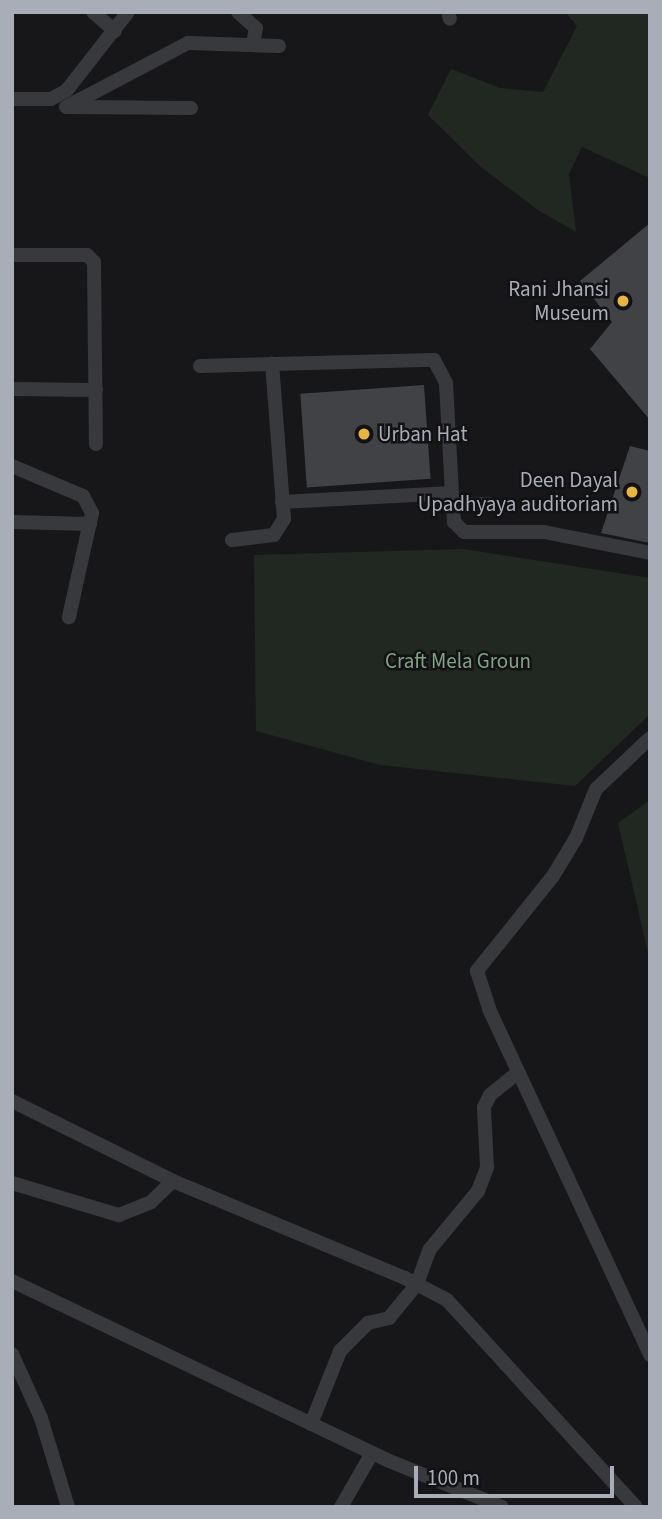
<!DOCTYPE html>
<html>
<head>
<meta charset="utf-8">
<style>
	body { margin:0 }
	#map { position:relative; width:662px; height:1519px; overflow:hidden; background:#171719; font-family:"Source Sans 3",sans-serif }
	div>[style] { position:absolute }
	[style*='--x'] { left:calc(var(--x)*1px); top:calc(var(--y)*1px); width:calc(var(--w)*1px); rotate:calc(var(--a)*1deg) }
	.green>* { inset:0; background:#212822 }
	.building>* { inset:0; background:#414246; transform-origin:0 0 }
	.minor>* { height:14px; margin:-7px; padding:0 7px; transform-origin:7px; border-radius:7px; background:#38393d }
	.dots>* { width:19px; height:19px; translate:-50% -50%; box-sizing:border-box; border:4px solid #121214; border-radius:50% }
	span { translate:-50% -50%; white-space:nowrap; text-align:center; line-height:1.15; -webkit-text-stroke:5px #121214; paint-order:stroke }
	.poi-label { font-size:21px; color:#a9adb8 }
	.right { translate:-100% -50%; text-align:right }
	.left { translate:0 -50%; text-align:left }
	.park-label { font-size:21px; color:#81a284 }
	.frame { position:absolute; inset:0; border:14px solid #a9adb8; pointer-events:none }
	.scale { position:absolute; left:414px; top:1466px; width:200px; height:32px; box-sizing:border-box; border:4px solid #a9adb8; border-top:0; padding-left:9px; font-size:21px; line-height:24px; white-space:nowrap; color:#a9adb8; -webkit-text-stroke:5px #121214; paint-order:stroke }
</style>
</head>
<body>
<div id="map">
	<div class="green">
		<i style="clip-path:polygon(565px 12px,650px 12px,650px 178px,582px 147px,569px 174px,576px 232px,538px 210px,482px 168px,428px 115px,451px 69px,500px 88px,543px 92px,577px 26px)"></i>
		<i style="clip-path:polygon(463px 549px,650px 578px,650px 714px,575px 786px,380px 765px,256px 731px,254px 555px)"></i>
		<i style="clip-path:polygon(650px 800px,650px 961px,618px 823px)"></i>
	</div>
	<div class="building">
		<i style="clip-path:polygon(650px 223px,650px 420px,590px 349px,612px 322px,580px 281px)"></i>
		<i style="left:424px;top:385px;width:94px;height:124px;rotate:86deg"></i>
		<i style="clip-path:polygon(630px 446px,650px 451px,650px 543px,601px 533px)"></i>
	</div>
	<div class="minor">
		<i style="--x:93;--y:12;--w:29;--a:41"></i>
		<i style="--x:238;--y:12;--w:24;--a:42"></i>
		<i style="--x:256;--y:28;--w:16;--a:101"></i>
		<i style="--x:448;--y:12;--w:7;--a:74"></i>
		<i style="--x:12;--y:99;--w:39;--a:0"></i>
		<i style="--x:51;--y:99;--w:18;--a:-29"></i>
		<i style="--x:67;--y:90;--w:99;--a:-52"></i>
		<i style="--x:66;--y:107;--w:138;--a:-27.7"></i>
		<i style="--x:188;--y:43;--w:91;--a:1.9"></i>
		<i style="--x:70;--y:107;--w:121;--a:0.5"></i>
		<i style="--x:12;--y:255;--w:75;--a:0"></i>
		<i style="--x:87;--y:255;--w:10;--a:45"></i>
		<i style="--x:94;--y:262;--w:182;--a:89.4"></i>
		<i style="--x:200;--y:366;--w:234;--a:-1.5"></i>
		<i style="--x:434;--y:360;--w:26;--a:62"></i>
		<i style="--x:446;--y:383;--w:110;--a:86.9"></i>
		<i style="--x:12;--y:389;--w:84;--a:0.7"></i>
		<i style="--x:12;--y:466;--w:77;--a:22.9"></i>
		<i style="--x:83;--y:496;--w:19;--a:62"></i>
		<i style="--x:92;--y:513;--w:107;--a:102.5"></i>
		<i style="--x:282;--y:502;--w:170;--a:-3"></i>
		<i style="--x:452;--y:493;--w:29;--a:86"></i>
		<i style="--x:454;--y:522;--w:14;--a:45"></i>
		<i style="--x:464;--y:532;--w:80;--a:0"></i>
		<i style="--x:544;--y:532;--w:108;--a:11.2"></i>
		<i style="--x:453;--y:505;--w:36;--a:-2"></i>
		<i style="--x:12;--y:522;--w:78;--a:1.5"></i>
		<i style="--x:232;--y:540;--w:42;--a:-6.8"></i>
		<i style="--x:274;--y:535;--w:19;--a:-58"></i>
		<i style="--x:284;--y:519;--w:156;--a:-94.4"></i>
		<i style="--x:650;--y:738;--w:74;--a:136.6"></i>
		<i style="--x:596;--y:789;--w:53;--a:112.2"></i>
		<i style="--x:576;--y:838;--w:44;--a:121.2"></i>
		<i style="--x:553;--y:876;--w:122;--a:128.7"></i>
		<i style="--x:477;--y:971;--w:40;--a:72"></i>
		<i style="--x:489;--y:1009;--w:382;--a:65"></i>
		<i style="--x:12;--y:1101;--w:180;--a:26.4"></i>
		<i style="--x:173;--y:1181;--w:251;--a:22.7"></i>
		<i style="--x:405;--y:1278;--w:47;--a:27.6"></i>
		<i style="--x:447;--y:1300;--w:280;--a:47.6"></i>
		<i style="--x:12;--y:1183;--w:112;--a:16.7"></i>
		<i style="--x:119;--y:1215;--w:35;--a:-22"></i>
		<i style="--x:151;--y:1202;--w:30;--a:-44"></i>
		<i style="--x:12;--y:1281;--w:416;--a:25.5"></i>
		<i style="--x:387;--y:1460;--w:124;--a:22.2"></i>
		<i style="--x:12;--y:1354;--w:70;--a:65.6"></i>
		<i style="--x:41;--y:1418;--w:93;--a:73.1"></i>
		<i style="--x:311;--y:1424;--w:79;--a:-68.3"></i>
		<i style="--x:340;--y:1351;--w:40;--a:-45"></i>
		<i style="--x:368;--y:1323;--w:22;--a:-13"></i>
		<i style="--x:389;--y:1318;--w:44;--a:-50.5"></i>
		<i style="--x:417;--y:1284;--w:37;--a:-70"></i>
		<i style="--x:430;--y:1249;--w:75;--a:-50.4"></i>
		<i style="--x:478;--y:1191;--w:26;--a:-69"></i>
		<i style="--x:487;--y:1167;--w:60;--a:-92.9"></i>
		<i style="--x:484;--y:1107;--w:13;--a:-63"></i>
		<i style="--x:490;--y:1095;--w:36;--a:-39"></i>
		<i style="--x:341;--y:1507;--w:62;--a:-60.1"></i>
	</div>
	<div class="dots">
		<i style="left:623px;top:301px;background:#eab53e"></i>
		<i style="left:364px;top:434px;background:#eab53e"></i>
		<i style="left:632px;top:492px;background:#eab53e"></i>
	</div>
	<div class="poi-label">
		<span class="right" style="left:609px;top:301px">Rani Jhansi<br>Museum</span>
		<span class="left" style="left:378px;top:434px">Urban Hat</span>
		<span class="right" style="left:618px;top:492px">Deen Dayal<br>Upadhyaya auditoriam</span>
	</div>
	<div class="park-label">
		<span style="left:458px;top:661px">Craft Mela Groun</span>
	</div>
	<div class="frame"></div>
	<div class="scale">100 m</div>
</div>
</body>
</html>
